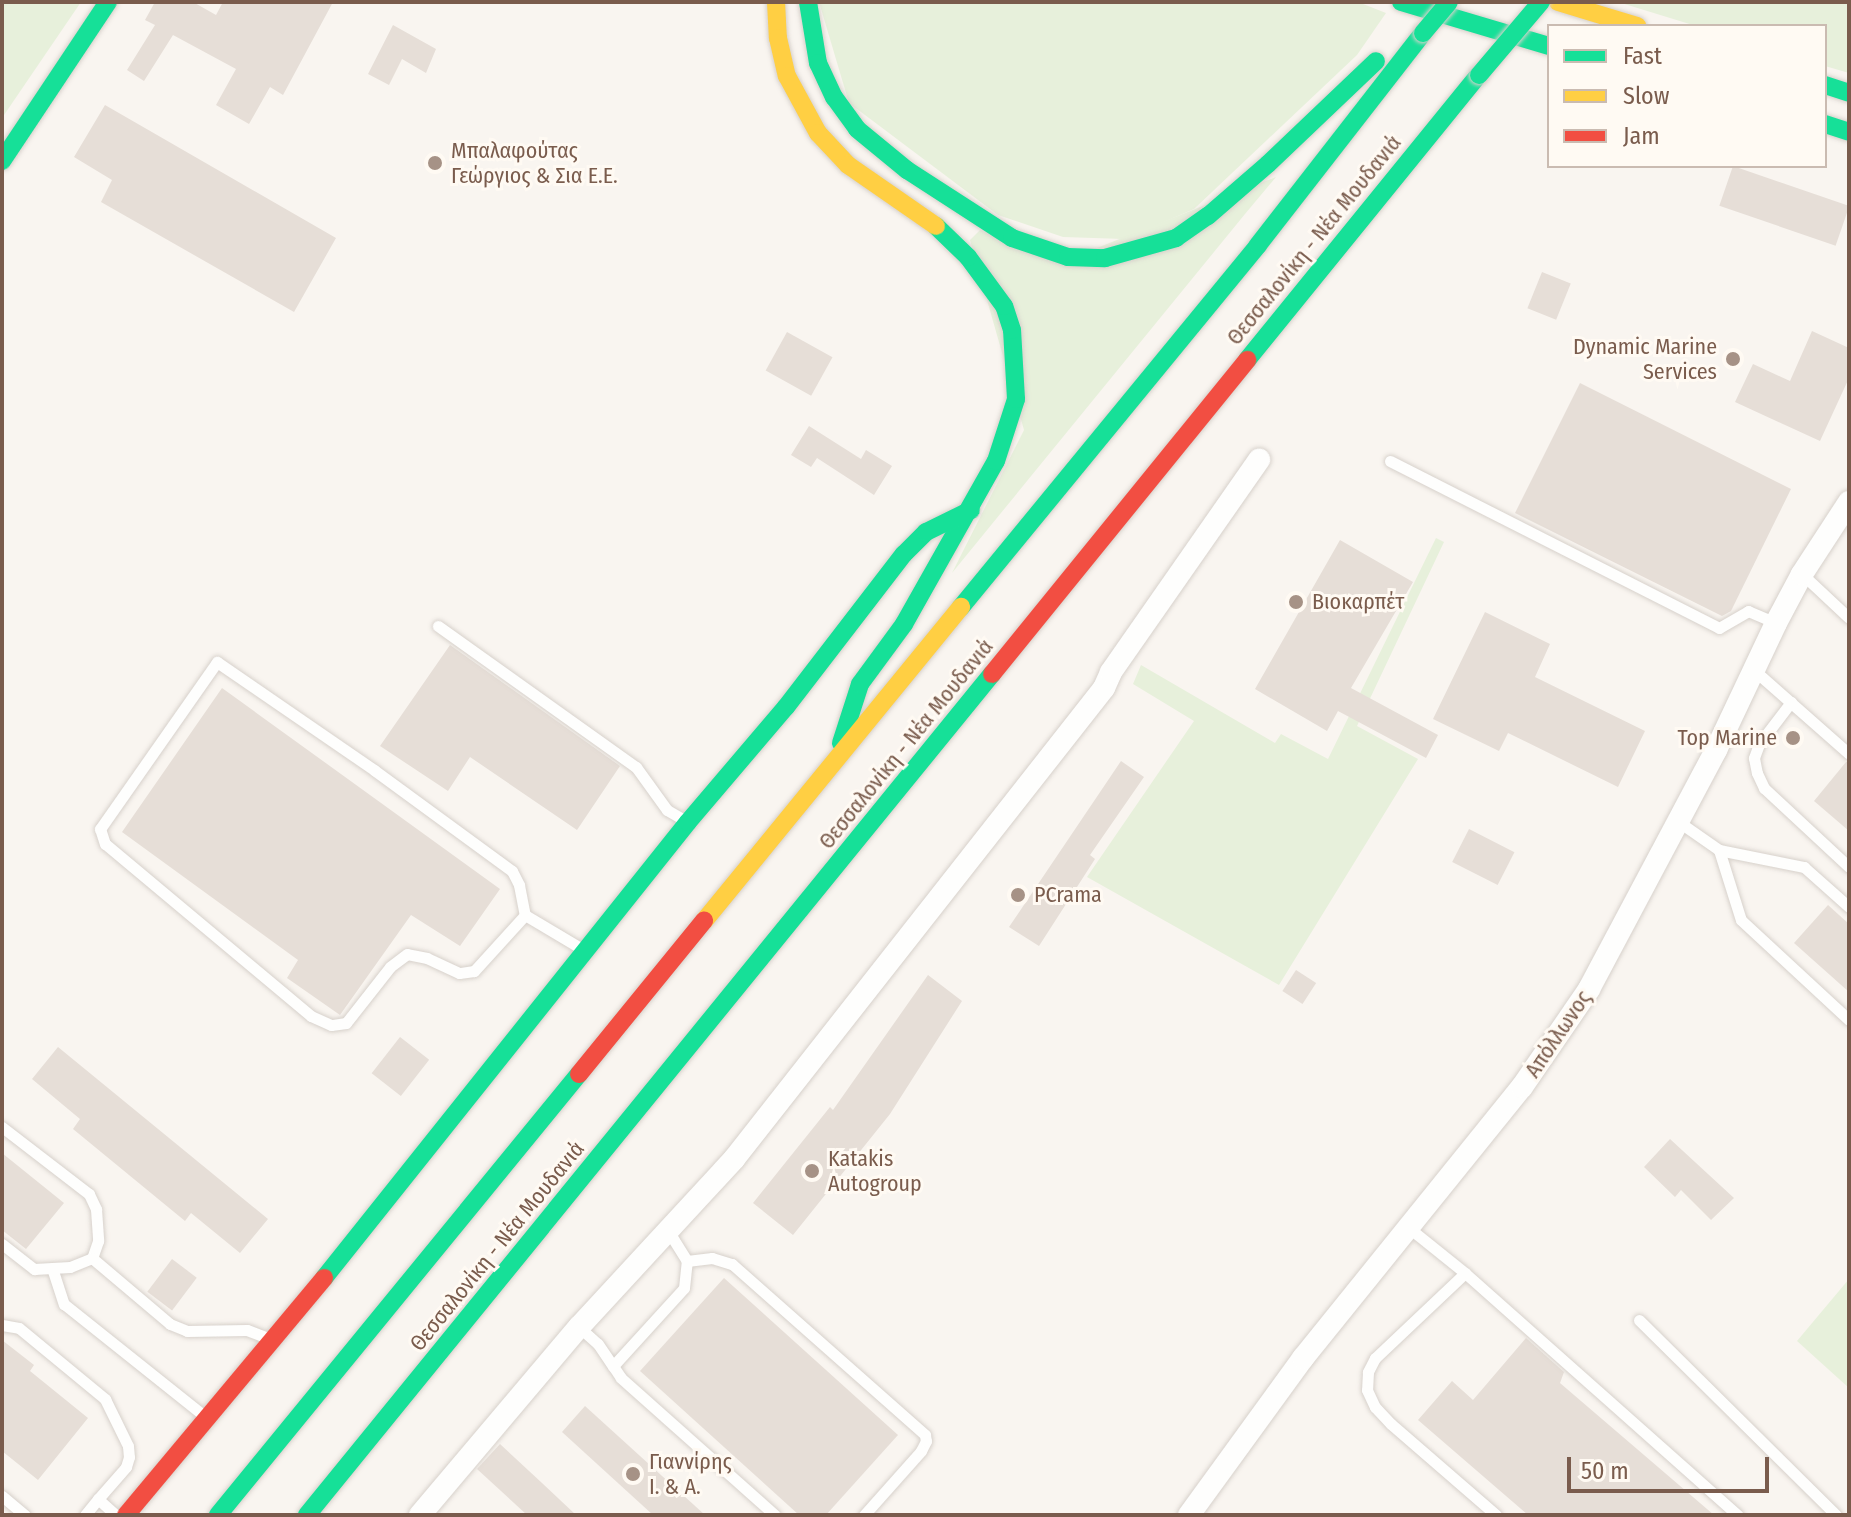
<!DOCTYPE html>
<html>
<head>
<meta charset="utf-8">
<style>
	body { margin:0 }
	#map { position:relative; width:1851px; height:1517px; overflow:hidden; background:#f9f5f0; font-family:"Fira Sans Condensed",sans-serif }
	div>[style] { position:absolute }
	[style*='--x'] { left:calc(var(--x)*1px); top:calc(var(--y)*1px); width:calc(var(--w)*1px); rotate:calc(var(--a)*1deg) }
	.green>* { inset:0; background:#e7f0db }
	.building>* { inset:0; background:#e6ded7; transform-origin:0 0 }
	.roads { filter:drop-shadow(0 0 2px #d7d1cb) drop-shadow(0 0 2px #d7d1cb) }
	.lane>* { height:11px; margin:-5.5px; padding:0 5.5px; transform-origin:5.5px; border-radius:5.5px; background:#fefefd }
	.street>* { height:22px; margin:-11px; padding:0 11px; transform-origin:11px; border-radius:11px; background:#fefefd }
	.fast>* { height:18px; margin:-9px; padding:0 9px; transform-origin:9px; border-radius:9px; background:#16e098 }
	.slow>* { height:18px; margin:-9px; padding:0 9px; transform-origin:9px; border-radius:9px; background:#ffcf43 }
	.jam>* { height:18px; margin:-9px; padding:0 9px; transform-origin:9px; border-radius:9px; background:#f24e42 }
	.bridges { filter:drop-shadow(0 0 2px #dad1cc) drop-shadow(0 0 2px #dad1cc) }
	.fast-bridge>* { height:18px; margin:-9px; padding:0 9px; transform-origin:9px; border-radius:9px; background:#16e098 }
	.dots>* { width:22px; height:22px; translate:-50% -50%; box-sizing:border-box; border:4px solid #fffaf3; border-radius:50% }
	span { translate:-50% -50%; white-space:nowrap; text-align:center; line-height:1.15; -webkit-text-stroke:6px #fffaf3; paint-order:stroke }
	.poi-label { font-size:22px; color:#7a5c4d }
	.left { translate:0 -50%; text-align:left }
	.right { translate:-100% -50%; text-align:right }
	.street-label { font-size:22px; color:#7a5c4d }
	.frame { position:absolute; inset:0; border:4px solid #7a5c4d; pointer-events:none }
	.legend { position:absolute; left:1547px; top:24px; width:280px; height:144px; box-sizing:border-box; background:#fffaf3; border:2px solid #cabbb1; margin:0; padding:10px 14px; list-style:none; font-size:24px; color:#7a5c4d }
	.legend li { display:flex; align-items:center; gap:16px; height:40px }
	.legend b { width:40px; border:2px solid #cabbb1 }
	.scale { position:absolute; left:1567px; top:1457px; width:202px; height:36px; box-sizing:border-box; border:4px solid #7a5c4d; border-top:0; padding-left:10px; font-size:24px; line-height:28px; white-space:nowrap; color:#7a5c4d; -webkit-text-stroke:6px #fffaf3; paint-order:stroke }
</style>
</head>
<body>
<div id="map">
	<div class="green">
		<i style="clip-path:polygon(2px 2px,81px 2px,2px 118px)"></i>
		<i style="clip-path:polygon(819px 2px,1358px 2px,1386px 13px,1357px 55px,1194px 209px,1124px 239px,1063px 237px,998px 215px,849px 103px)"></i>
		<i style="clip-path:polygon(1618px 2px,1849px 2px,1849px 73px,1825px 66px,1825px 26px,1696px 26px)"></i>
		<i style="clip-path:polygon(1276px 177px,1245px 214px,952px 573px,1024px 430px,970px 240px,980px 230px,1059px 263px)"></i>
		<i style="clip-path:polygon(1436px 538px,1444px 542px,1357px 726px,1418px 759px,1279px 985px,1087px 877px,1194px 721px,1133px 684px,1141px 665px,1275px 743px,1281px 734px,1328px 759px)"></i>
		<i style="clip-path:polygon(1849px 1279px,1849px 1388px,1797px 1341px)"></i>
	</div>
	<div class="building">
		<i style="clip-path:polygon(155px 2px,193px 2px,216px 15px,223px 2px,333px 2px,283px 95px,270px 87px,249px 124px,216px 105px,236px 69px,173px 35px,144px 81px,127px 70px,155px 25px,145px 20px)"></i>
		<i style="clip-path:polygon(393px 25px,436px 49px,426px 73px,402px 59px,389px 85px,368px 74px)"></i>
		<i style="clip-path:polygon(105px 105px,336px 238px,294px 312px,101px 202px,112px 180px,74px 157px)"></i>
		<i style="left:1733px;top:166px;width:123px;height:42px;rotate:19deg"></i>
		<i style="left:1542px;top:272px;width:31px;height:39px;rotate:22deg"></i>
		<i style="clip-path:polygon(1812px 331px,1849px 348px,1849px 378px,1820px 441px,1735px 402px,1753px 364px,1790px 381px)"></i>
		<i style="left:787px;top:332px;width:52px;height:44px;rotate:29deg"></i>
		<i style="clip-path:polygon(1580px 383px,1791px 489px,1731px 611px,1722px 616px,1515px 513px)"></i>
		<i style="clip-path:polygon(809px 426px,861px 459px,866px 450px,892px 466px,874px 495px,817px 458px,811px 467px,791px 455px)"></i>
		<i style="clip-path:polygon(1340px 540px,1413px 582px,1351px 688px,1438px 735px,1426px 758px,1338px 711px,1327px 731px,1255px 689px)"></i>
		<i style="clip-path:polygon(1485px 612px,1550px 644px,1535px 677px,1645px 731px,1618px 787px,1508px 733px,1499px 751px,1433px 719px)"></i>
		<i style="clip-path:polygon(450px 645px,620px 766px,577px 830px,470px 757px,448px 791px,380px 746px)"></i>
		<i style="clip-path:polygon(222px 688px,500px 889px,460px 946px,411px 915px,340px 1015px,287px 978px,298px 960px,122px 832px)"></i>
		<i style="clip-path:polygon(1121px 761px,1144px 777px,1090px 855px,1095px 859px,1039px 946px,1009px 927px)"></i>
		<i style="clip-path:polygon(1846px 762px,1849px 762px,1849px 831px,1814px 801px)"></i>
		<i style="left:1469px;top:829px;width:51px;height:37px;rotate:27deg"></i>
		<i style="clip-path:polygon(1828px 905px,1849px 924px,1849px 992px,1794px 943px)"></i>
		<i style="left:1296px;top:970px;width:24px;height:25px;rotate:33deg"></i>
		<i style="clip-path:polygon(928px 975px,962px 1001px,890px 1114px,793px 1235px,753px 1203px,830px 1107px,833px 1110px)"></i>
		<i style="left:400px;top:1037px;width:37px;height:46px;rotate:38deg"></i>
		<i style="clip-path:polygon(58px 1047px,268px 1219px,240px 1253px,191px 1213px,185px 1221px,73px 1129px,80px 1119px,32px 1079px)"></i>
		<i style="clip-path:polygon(1670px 1139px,1734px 1198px,1711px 1220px,1681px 1190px,1675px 1197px,1644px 1167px)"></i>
		<i style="clip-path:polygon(2px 1153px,64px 1203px,26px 1249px,2px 1230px)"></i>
		<i style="left:172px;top:1259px;width:31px;height:41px;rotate:37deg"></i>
		<i style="clip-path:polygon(724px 1278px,898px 1435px,826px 1515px,799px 1515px,640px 1371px)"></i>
		<i style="clip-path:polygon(1526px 1338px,1564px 1372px,1560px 1383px,1714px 1515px,1528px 1515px,1418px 1420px,1452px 1381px,1473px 1400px)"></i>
		<i style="clip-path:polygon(2px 1340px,34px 1365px,30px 1371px,88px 1418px,38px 1480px,2px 1451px)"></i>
		<i style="clip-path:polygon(585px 1406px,705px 1515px,653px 1515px,562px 1432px)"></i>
		<i style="clip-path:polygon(500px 1444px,542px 1483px,576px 1515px,527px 1515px,477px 1469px)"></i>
	</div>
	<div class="roads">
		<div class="lane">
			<i style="--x:1390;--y:461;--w:369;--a:26.9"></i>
			<i style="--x:1719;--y:628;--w:34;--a:-30"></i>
			<i style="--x:1748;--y:611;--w:30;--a:23"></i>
			<i style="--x:1802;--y:574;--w:64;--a:43.1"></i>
			<i style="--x:438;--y:626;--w:243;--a:35.5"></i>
			<i style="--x:636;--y:767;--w:53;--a:54.2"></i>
			<i style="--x:667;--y:810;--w:24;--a:30"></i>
			<i style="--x:217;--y:662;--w:191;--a:34.5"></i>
			<i style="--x:374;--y:770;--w:171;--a:36.2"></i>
			<i style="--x:512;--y:871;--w:16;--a:63"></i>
			<i style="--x:519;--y:885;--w:31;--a:79"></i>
			<i style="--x:525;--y:915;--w:76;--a:132.3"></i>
			<i style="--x:474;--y:971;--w:15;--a:172"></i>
			<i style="--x:459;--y:973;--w:35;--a:-155"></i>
			<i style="--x:427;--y:958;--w:20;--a:-169"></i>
			<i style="--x:407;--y:954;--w:21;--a:143"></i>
			<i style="--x:390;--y:967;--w:71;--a:128.2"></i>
			<i style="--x:346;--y:1023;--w:15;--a:172"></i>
			<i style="--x:331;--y:1025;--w:22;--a:-156"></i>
			<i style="--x:311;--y:1016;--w:268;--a:-140.1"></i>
			<i style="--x:105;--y:844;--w:16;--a:-108"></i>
			<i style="--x:100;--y:829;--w:204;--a:-55"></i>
			<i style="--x:1755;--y:671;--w:125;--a:41.4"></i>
			<i style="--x:1791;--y:702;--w:53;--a:127.3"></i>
			<i style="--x:1759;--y:744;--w:15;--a:110"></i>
			<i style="--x:1754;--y:758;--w:15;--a:79"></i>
			<i style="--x:1757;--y:773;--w:17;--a:65"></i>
			<i style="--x:1764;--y:788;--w:116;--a:42.9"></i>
			<i style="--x:1679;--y:822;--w:49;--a:35"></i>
			<i style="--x:1719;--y:850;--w:87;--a:11.3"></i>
			<i style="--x:1804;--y:867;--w:60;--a:41.6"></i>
			<i style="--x:1719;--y:850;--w:73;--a:72.6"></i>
			<i style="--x:1741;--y:920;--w:147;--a:42.8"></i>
			<i style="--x:525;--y:915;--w:66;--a:30.8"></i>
			<i style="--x:2;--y:1127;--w:110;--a:37.6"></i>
			<i style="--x:89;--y:1194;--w:17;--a:65"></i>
			<i style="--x:96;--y:1209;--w:32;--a:86"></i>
			<i style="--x:98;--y:1241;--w:18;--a:109"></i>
			<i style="--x:92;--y:1258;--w:102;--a:40.2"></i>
			<i style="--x:170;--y:1324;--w:18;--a:22"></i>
			<i style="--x:187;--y:1331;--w:60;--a:-1"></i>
			<i style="--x:247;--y:1330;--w:25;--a:21"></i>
			<i style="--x:1409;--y:1228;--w:72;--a:38.8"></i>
			<i style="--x:1465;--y:1273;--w:365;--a:41.6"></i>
			<i style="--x:2;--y:1244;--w:41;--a:38"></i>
			<i style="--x:34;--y:1269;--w:36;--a:-3"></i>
			<i style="--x:70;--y:1267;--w:24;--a:-22"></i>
			<i style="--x:687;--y:1261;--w:25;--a:-7"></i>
			<i style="--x:712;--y:1258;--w:21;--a:17"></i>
			<i style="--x:732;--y:1264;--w:258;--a:41.5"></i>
			<i style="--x:925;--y:1435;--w:6;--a:81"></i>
			<i style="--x:926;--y:1441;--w:11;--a:117"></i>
			<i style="--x:921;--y:1451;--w:86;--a:131.7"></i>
			<i style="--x:53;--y:1271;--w:35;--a:72"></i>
			<i style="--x:64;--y:1304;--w:184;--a:38.6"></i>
			<i style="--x:1465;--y:1273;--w:124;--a:136.6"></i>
			<i style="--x:1375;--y:1358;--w:16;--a:117"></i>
			<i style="--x:1368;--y:1372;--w:18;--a:93"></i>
			<i style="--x:1367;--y:1390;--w:19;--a:65"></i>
			<i style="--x:1375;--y:1407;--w:23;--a:47"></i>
			<i style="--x:1391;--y:1424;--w:139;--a:40.9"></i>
			<i style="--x:1639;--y:1320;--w:277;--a:44.7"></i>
			<i style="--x:2;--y:1325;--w:17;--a:10"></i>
			<i style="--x:19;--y:1328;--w:112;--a:39.5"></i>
			<i style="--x:105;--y:1399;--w:52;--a:63.9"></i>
			<i style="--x:128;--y:1446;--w:11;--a:85"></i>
			<i style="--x:129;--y:1457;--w:10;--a:107"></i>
			<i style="--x:126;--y:1467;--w:43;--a:131.2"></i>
			<i style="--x:579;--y:1327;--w:25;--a:42"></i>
			<i style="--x:598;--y:1344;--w:27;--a:56"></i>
			<i style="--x:613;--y:1366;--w:105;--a:-47.7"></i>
			<i style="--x:684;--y:1288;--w:27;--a:-84"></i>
			<i style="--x:687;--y:1261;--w:38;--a:-122"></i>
			<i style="--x:613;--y:1366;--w:14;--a:56"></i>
			<i style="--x:621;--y:1378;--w:206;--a:41.7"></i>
			<i style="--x:2;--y:1496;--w:30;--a:40"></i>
			<i style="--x:85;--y:1515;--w:21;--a:-51"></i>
			<i style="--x:98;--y:1499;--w:24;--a:42"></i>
		</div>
		<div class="street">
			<i style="--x:420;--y:1515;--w:246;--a:-49.8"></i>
			<i style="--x:579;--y:1327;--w:229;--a:-47.3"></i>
			<i style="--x:734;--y:1159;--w:599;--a:-51.85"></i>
			<i style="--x:1104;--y:688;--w:17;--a:-66"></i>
			<i style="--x:1111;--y:672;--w:259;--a:-55.1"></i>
			<i style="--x:1189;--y:1515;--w:194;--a:-54"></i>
			<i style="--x:1303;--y:1358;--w:348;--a:-51.1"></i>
			<i style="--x:1522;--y:1087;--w:119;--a:-55.6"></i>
			<i style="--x:1589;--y:989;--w:271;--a:-62"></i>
			<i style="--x:1716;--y:750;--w:140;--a:-64.7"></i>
			<i style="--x:1776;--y:623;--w:55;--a:-62"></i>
			<i style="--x:1802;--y:574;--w:86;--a:-56.9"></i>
		</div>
		<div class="fast">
			<i style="--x:808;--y:2;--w:62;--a:80.7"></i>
			<i style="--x:818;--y:63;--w:38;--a:65"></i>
			<i style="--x:834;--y:97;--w:39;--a:54"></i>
			<i style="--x:857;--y:129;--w:65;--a:39.4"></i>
			<i style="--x:907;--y:170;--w:125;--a:32.9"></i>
			<i style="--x:1012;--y:238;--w:59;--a:18.7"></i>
			<i style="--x:1068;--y:257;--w:37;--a:2"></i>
			<i style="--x:1105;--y:258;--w:74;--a:-15.7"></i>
			<i style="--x:1176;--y:238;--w:39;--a:-35"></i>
			<i style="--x:1208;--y:216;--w:79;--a:-40.9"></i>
			<i style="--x:1268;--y:164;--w:149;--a:-43.6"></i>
			<i style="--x:1401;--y:2;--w:154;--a:16.6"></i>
			<i style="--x:1825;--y:85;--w:25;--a:18"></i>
			<i style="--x:1825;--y:124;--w:25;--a:18"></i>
			<i style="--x:2;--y:161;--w:191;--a:-56.3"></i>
			<i style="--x:1247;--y:360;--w:367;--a:-50.9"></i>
			<i style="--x:961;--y:607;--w:468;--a:-50.6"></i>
			<i style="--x:1258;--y:245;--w:269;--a:-52.1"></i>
			<i style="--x:841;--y:743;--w:62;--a:-72.1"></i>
			<i style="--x:860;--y:684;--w:74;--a:-53.7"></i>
			<i style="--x:904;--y:624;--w:187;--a:-60.6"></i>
			<i style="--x:996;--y:461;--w:65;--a:-72.1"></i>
			<i style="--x:1016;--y:399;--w:69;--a:-93.3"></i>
			<i style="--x:1012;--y:330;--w:25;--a:-108"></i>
			<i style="--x:1004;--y:306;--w:61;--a:-126.3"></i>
			<i style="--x:968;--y:257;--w:45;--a:-135.9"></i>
			<i style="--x:324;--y:1278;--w:583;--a:-51.4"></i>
			<i style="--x:688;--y:822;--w:151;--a:-49.6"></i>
			<i style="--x:786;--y:707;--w:193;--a:-52.4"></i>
			<i style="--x:904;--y:554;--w:31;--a:-45"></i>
			<i style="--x:926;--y:532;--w:50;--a:-26.1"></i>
			<i style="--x:218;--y:1515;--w:570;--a:-50.7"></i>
			<i style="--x:307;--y:1515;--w:1085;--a:-50.84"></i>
		</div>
		<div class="slow">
			<i style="--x:776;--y:2;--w:36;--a:87"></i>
			<i style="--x:778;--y:38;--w:39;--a:77"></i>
			<i style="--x:787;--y:76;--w:65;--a:61.5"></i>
			<i style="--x:818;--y:133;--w:44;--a:46.8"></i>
			<i style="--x:848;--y:165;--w:107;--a:34.7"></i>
			<i style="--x:1558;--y:2;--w:83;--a:16.9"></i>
			<i style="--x:704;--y:921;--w:406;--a:-50.7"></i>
		</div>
		<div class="jam">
			<i style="--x:992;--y:674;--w:405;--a:-50.9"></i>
			<i style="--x:579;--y:1074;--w:198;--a:-50.8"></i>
			<i style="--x:126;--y:1515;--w:309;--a:-50.1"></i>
		</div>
	</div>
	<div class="bridges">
		<div class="fast-bridge">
			<i style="--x:1423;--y:33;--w:40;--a:-50"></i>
			<i style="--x:1479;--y:75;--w:96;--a:-49.7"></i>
		</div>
	</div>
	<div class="dots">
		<i style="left:435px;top:163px;background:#a69286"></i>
		<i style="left:1733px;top:359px;background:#a69286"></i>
		<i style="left:1296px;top:602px;background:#a69286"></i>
		<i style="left:1793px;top:738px;background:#a69286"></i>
		<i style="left:1018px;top:895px;background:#a69286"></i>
		<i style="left:812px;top:1171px;background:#a69286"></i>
		<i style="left:633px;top:1474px;background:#a69286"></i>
	</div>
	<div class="poi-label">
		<span class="left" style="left:451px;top:163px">Μπαλαφούτας<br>Γεώργιος &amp; Σια Ε.Ε.</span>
		<span class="right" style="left:1717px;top:359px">Dynamic Marine<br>Services</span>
		<span class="left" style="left:1312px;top:602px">Βιοκαρπέτ</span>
		<span class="right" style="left:1777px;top:738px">Top Marine</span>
		<span class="left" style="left:1034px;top:895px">PCrama</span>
		<span class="left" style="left:828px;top:1171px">Katakis<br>Autogroup</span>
		<span class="left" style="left:649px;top:1474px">Γιαννίρης<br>Ι. &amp; Α.</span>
	</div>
	<div class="street-label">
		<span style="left:1314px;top:240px;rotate:-51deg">Θεσσαλονίκη - Νέα Μουδανιά</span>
		<span style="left:906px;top:744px;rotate:-51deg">Θεσσαλονίκη - Νέα Μουδανιά</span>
		<span style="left:1558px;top:1034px;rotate:-56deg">Απόλλωνος</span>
		<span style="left:497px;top:1246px;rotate:-51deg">Θεσσαλονίκη - Νέα Μουδανιά</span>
	</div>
	<div class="frame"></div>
	<ul class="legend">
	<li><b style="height:10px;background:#16e098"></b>Fast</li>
	<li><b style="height:10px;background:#ffcf43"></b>Slow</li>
	<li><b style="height:10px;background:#f24e42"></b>Jam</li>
	</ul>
	<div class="scale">50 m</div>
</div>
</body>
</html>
